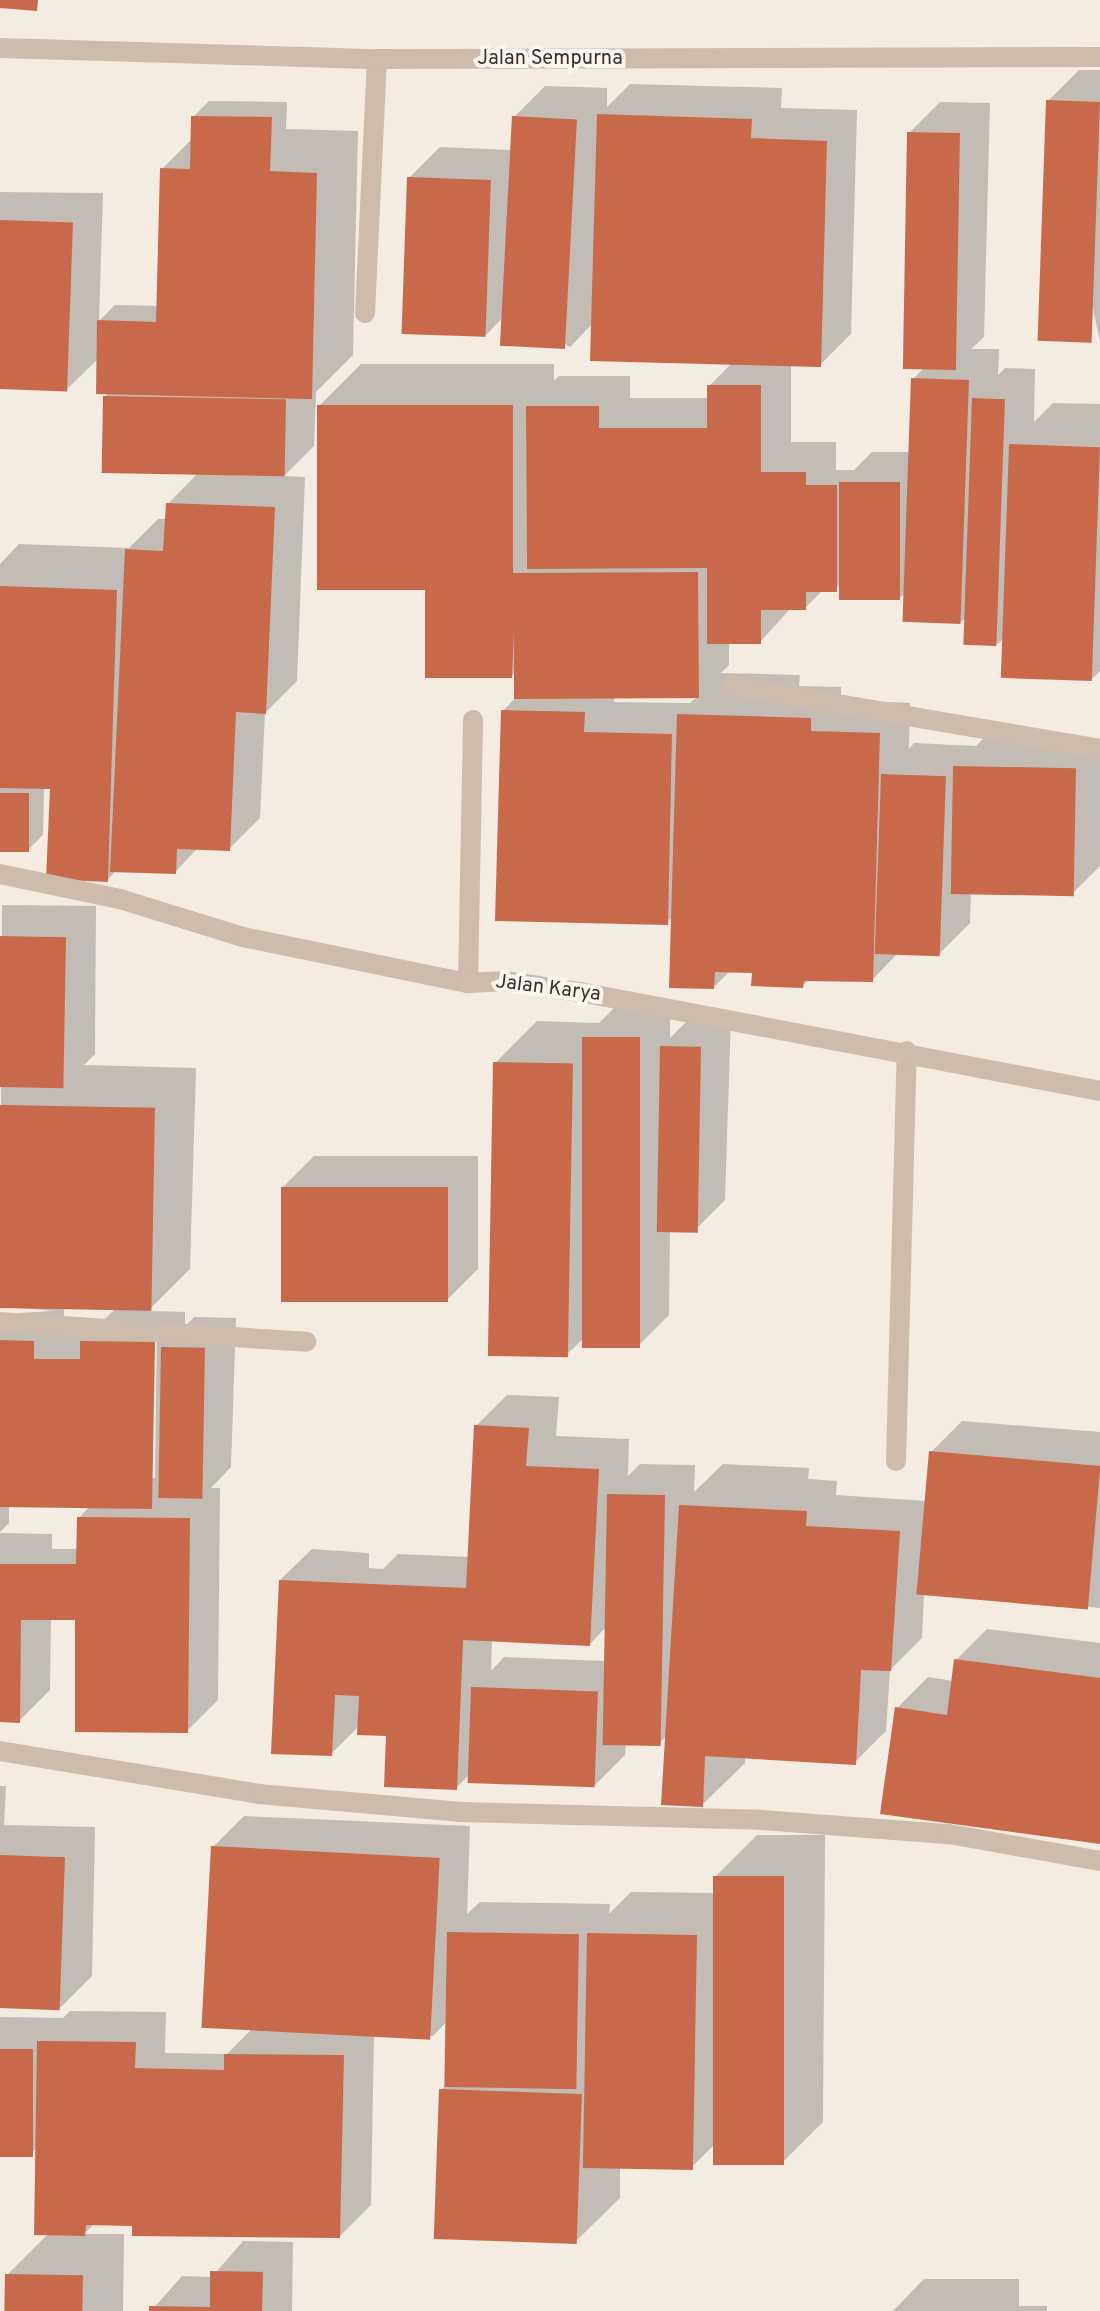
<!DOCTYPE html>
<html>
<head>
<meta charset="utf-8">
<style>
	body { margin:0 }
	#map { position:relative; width:1100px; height:2311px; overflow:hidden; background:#f4ebe1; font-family:Overpass,sans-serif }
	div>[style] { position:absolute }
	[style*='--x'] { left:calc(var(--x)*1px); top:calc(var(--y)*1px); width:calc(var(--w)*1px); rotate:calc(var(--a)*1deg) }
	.shadow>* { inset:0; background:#0003 }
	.building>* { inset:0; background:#c8694b; transform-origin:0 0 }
	.lane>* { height:20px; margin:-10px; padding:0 10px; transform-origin:10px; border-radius:10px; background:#cdbbac }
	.street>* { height:20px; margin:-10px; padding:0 10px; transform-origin:10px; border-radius:10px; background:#cdbbac }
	span { translate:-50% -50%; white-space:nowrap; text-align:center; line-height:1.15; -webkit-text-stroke:8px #fbf5ee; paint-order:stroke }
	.street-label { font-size:20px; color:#3b302b }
</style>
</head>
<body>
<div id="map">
	<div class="shadow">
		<i style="clip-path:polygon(1079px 70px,1100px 70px,1100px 341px,1048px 101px)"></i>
		<i style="clip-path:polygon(evenodd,630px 84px,782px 88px,781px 108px,857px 110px,851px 334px,820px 365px,791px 365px,791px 442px,836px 442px,836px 470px,854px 470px,872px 452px,912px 452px,913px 379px,925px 367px,909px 133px,940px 102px,990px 103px,984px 337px,971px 349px,999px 349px,998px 375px,1005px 368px,1035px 369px,1034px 422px,1053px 403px,1100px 404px,1100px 671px,1093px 678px,1005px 637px,998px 644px,967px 616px,961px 622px,908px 590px,899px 599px,840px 586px,823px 590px,805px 608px,791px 608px,760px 642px,729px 642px,729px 665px,721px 673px,800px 675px,799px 686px,841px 687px,841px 700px,910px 703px,909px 749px,914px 743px,976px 746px,986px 736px,1100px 739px,1100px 866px,1071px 895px,971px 892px,970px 923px,939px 954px,898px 953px,872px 980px,810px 979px,802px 986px,753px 971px,731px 970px,714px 987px,673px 917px,667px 922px,503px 711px,516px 697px,516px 671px,511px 676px,427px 588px,319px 406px,361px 364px,554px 364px,554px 381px,559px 376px,630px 376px,630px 398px,709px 398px,709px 386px,732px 363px,593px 323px,570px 347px,508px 312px,486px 335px,409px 178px,440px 147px,513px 150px,514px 117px,545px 86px,607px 88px,607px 107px,630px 84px,614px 696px,698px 696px,690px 703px,614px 702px,614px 696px)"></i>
		<i style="clip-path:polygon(209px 101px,287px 102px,286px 129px,358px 131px,353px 355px,316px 392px,314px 446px,284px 476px,305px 477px,297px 681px,265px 713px,260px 818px,229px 849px,199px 847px,175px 872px,117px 870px,107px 880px,52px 787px,44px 787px,43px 835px,27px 851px,0 850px,0 564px,19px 544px,129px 548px,158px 519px,167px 519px,168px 504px,197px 474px,105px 397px,109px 392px,99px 358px,66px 390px,0 387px,0 192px,103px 193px,99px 321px,115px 305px,159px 306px,162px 169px,193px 138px,193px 117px)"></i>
		<i style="clip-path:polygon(evenodd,2px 905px,96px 906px,95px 1054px,84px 1065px,196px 1068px,190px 1269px,148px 1311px,185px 1312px,185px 1327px,194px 1317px,236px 1318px,231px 1467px,211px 1488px,220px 1488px,218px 1700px,187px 1731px,78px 1614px,51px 1618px,50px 1690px,19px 1721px,0 1720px,0 1533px,52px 1534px,52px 1549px,79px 1549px,79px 1518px,90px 1506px,9px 1505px,9px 1523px,0 1532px,0 1314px,54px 1311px,0 1306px,2px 905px,64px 1308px,114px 1310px,95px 1329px,64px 1329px,64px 1308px,2px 905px,153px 1332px,157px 1332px,155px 1478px,151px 1478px,153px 1332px)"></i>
		<i style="clip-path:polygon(615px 1007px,670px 1007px,670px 1038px,693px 1015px,731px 1016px,725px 1200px,694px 1231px,670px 1230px,669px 1315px,638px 1346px,584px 1338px,566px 1355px,495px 1063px,537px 1021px,599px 1023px)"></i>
		<i style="clip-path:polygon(314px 1156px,478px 1156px,478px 1269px,447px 1300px,283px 1187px)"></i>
		<i style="clip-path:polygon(evenodd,507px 1395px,559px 1397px,556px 1436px,629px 1439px,628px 1476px,640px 1464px,695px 1465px,694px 1492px,723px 1464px,809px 1468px,808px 1479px,837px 1481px,836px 1495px,926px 1501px,931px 1452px,962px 1421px,1100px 1432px,1100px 1608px,924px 1593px,922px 1638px,890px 1670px,886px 1731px,855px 1762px,745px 1756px,745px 1763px,702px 1805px,667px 1735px,658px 1744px,626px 1743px,625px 1755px,594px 1786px,470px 1774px,456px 1788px,388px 1734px,360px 1725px,331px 1754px,280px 1580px,312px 1549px,369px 1553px,369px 1568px,383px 1569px,398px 1554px,470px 1557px,476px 1426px,507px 1395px,606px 1627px,605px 1661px,504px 1657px,491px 1671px,492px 1639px,590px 1644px,606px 1627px)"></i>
		<i style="clip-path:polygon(987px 1629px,1100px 1643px,1100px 1841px,897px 1708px,928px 1677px,953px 1681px,956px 1660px)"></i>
		<i style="clip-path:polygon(0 1786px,6px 1786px,4px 1825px,95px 1827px,92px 1976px,61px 2007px,0 2006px)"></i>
		<i style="clip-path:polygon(244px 1816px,470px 1826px,467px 1914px,480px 1902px,610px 1904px,609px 1914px,631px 1892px,715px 1893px,715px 1877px,757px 1835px,825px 1835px,823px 2122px,781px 2164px,714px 2145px,691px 2168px,620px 2166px,620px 2198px,577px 2240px,441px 2090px,445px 2086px,447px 2021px,433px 2036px,374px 2033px,371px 2205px,340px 2236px,95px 2223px,84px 2234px,124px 2234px,123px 2311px,7px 2311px,7px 2275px,49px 2233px,38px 2147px,30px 2154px,0 2154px,0 2017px,63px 2018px,70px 2011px,166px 2012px,165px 2053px,227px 2054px,253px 2028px,213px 1847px)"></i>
		<i style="clip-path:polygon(243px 2241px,293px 2242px,292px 2311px,151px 2311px,182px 2276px,212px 2277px)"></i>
		<i style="clip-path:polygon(924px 2279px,1019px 2279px,1019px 2306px,1047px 2306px,1047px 2311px,893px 2311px)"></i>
	</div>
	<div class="building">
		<i style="clip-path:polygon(0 0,38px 0,37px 11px,0 8px)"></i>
		<i style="left:1046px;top:100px;width:54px;height:241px;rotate:2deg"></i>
		<i style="clip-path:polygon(597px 114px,752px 119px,751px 138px,827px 141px,821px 367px,590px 361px)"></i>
		<i style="clip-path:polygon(191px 116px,272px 117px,270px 171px,317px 173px,312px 399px,96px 394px,97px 320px,156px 322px,160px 168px,190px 169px)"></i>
		<i style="left:512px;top:116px;width:65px;height:230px;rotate:3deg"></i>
		<i style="left:907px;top:132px;width:53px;height:237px;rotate:1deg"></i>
		<i style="left:407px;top:177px;width:84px;height:157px;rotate:2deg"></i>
		<i style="left:0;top:220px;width:73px;height:169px;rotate:2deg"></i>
		<i style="left:911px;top:378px;width:58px;height:244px;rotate:2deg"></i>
		<i style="clip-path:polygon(707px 385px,761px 385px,761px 472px,806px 472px,806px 485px,837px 485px,837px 592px,806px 592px,806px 610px,761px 610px,761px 644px,707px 644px,707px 568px,527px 569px,526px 406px,599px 406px,599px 428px,707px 428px)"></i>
		<i style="left:103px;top:396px;width:183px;height:77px;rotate:1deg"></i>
		<i style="left:972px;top:398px;width:33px;height:247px;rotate:2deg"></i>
		<i style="clip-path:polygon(317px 405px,513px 405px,513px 573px,698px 572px,699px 698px,514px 699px,514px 631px,512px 678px,425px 678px,425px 590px,317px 590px)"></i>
		<i style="left:1009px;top:444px;width:91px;height:234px;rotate:2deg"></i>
		<i style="left:839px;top:482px;width:61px;height:118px"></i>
		<i style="clip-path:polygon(166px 503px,275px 507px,266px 714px,236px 712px,230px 851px,177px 849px,176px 874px,110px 872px,125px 549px,163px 551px)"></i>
		<i style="clip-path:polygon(0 586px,117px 590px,108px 882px,46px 879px,50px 789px,0 788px)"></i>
		<i style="clip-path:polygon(501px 710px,585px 712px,584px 732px,672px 734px,668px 925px,495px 921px)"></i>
		<i style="clip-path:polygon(677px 714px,811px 718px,811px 731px,880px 733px,873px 982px,804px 981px,803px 988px,751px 986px,752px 973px,715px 972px,714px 989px,669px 988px)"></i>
		<i style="left:953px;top:766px;width:123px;height:128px;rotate:1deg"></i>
		<i style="left:881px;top:774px;width:65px;height:180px;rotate:2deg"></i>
		<i style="left:0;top:793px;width:29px;height:59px"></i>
		<i style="left:0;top:936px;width:66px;height:151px;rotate:1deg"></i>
		<i style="left:582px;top:1037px;width:58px;height:311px"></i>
		<i style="left:660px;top:1046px;width:41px;height:186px;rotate:1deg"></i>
		<i style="left:493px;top:1062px;width:80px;height:294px;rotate:1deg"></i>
		<i style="left:0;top:1105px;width:155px;height:203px;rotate:1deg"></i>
		<i style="left:281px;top:1187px;width:167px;height:115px"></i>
		<i style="clip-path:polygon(0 1340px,34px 1341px,34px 1359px,80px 1359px,80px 1341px,155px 1342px,152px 1509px,0 1507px)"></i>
		<i style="left:161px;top:1347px;width:44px;height:151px;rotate:1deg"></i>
		<i style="clip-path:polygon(474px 1425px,529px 1428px,526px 1466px,599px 1469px,590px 1646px,463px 1640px,457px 1790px,384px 1787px,386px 1736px,357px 1735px,359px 1696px,335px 1695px,332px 1756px,271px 1754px,279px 1580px,466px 1588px)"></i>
		<i style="left:929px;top:1451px;width:172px;height:144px;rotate:5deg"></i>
		<i style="left:607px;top:1494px;width:58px;height:251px;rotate:1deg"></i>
		<i style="clip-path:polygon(679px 1505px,807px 1511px,806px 1526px,900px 1531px,891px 1671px,861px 1670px,856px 1765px,705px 1756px,703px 1807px,661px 1805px)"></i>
		<i style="clip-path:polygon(77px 1517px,190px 1518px,188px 1733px,75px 1732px,75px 1620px,21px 1620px,20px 1723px,0 1722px,0 1564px,76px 1564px)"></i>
		<i style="clip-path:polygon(954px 1659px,1100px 1678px,1100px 1844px,880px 1814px,895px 1707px,947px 1715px)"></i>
		<i style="left:471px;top:1687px;width:127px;height:96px;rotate:2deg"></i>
		<i style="left:211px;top:1846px;width:229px;height:182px;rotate:3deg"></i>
		<i style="left:0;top:1855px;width:65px;height:153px;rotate:2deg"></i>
		<i style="left:713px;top:1876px;width:71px;height:289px"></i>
		<i style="left:447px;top:1932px;width:132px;height:155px;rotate:1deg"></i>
		<i style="left:587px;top:1933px;width:110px;height:235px;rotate:1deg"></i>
		<i style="clip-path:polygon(37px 2041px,136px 2042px,135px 2068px,224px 2070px,224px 2054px,344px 2055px,340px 2238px,132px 2236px,132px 2226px,86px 2225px,85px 2236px,34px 2235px)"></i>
		<i style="left:0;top:2049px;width:33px;height:108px"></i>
		<i style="left:439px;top:2089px;width:143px;height:150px;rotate:2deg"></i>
		<i style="clip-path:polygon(210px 2271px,263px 2272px,262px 2311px,149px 2311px,149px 2306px,210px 2307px)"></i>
		<i style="left:5px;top:2274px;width:78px;height:37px;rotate:1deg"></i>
	</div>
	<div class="lane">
		<i style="--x:365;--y:313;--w:254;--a:-87.3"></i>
		<i style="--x:468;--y:983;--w:263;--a:-88.9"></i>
		<i style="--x:896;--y:1461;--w:410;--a:-88.5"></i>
	</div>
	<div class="street">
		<i style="--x:0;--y:48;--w:377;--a:1.7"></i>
		<i style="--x:377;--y:59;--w:723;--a:-0.16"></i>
		<i style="--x:732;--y:686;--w:373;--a:9.7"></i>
		<i style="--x:0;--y:874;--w:123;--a:11.8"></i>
		<i style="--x:120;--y:899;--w:129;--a:17.2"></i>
		<i style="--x:243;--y:937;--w:230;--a:11.6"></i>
		<i style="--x:468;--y:983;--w:38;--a:-3"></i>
		<i style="--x:506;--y:981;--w:75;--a:8.5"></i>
		<i style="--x:580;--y:992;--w:529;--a:10.78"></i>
		<i style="--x:0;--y:1322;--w:307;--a:3.7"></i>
		<i style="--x:0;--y:1751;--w:263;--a:9.4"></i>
		<i style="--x:259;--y:1794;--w:203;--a:5.1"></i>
		<i style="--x:461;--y:1812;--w:300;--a:1.5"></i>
		<i style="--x:761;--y:1820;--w:189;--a:4.3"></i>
		<i style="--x:949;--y:1834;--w:153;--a:10.1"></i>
	</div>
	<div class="street-label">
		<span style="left:550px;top:59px">Jalan Sempurna</span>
		<span style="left:548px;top:989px;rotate:7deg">Jalan Karya</span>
	</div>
</div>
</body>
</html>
